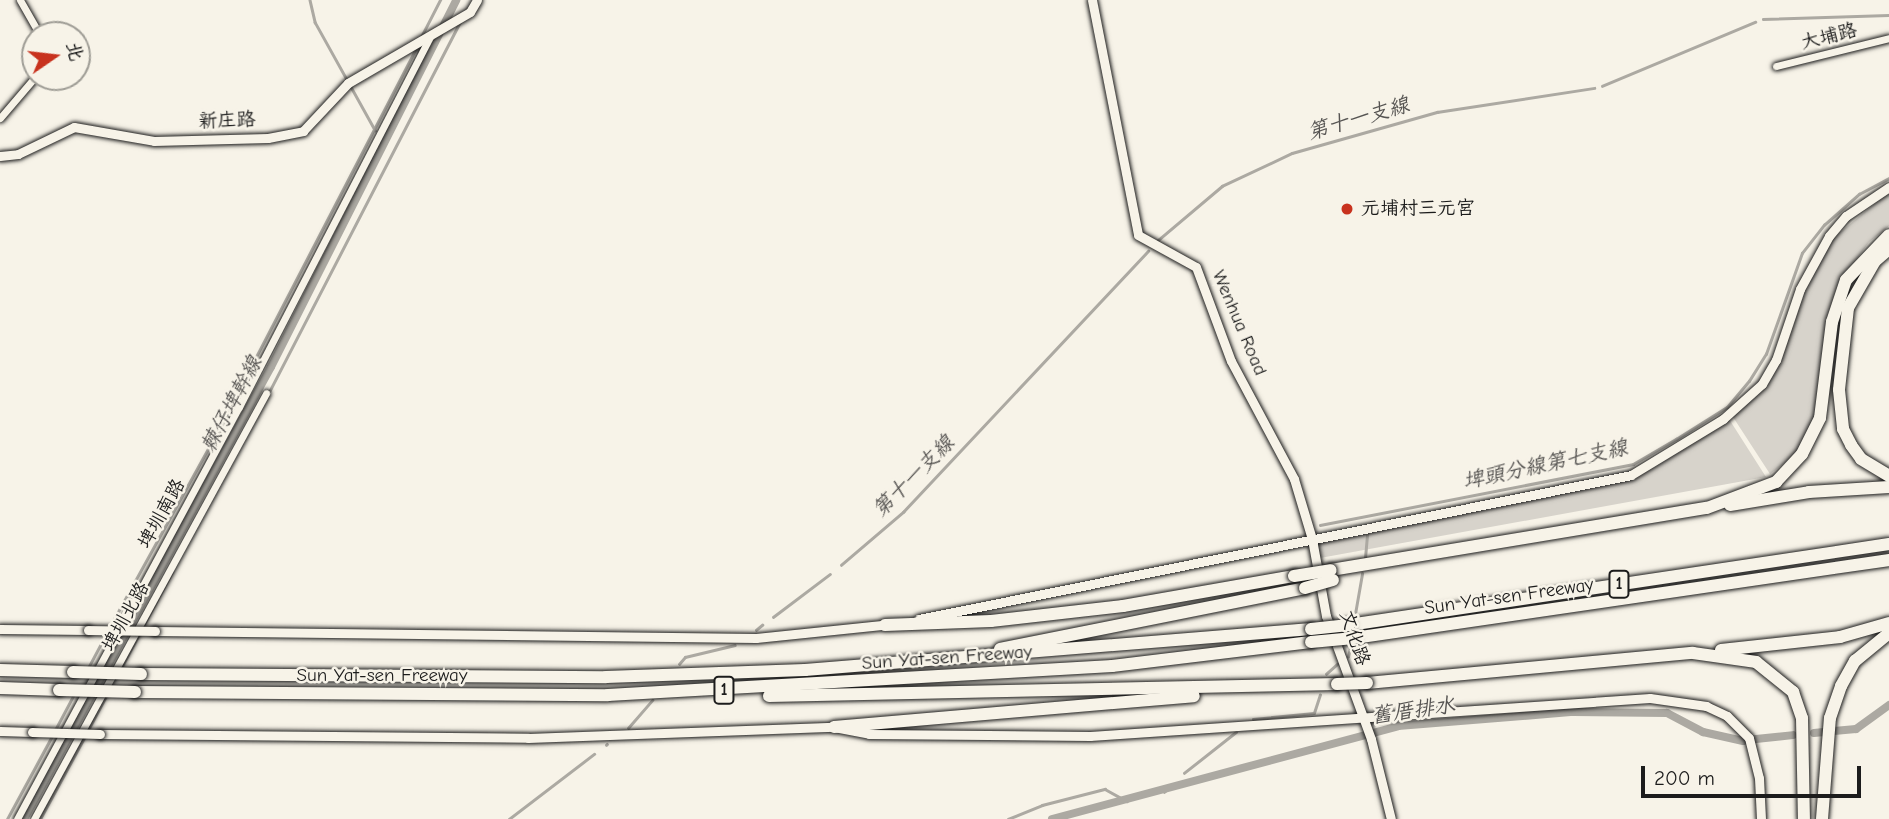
<!DOCTYPE html>
<html>
<head>
<meta charset="utf-8">
<style>
	body { margin:0 }
	#map { position:relative; width:1889px; height:819px; overflow:hidden; background:#f7f3e8; font-family:"Comic Neue","LXGW WenKai TC",sans-serif }
	div>[style] { position:absolute }
	[style*='--x'] { left:calc(var(--x)*1px); top:calc(var(--y)*1px); width:calc(var(--w)*1px); rotate:calc(var(--a)*1deg) }
	.green>* { inset:0; background:#d7d3cb }
	.stream>* { height:2.5px; margin:-1.25px; padding:0 1.25px; transform-origin:1.25px; border-radius:1.25px; background:#aca9a2 }
	.canal>* { height:8px; margin:-4px; padding:0 4px; transform-origin:4px; border-radius:4px; background:#aca9a2 }
	.roads { filter:drop-shadow(0 0 2px #1c1c1c) drop-shadow(0 0 2px #1c1c1c) }
	.minor>* { height:7px; margin:-3.5px; padding:0 3.5px; transform-origin:3.5px; border-radius:3.5px; background:#f7f3e8 }
	.tertiary>* { height:9px; margin:-4.5px; padding:0 4.5px; transform-origin:4.5px; border-radius:4.5px; background:#f7f3e8 }
	.motorway>* { height:12px; margin:-6px; padding:0 6px; transform-origin:6px; border-radius:6px; background:#f7f3e8 }
	.bridges { filter:drop-shadow(0 0 2px #1c1c1c) drop-shadow(0 0 2px #1c1c1c) }
	.tertiary-bridge>* { height:9px; margin:-4.5px; padding:0 4.5px; transform-origin:4.5px; border-radius:4.5px; background:#f7f3e8 }
	.motorway-bridge>* { height:12px; margin:-6px; padding:0 6px; transform-origin:6px; border-radius:6px; background:#f7f3e8 }
	.dots>* { width:19px; height:19px; translate:-50% -50%; box-sizing:border-box; border:4px solid #f7f3e8; border-radius:50% }
	span { translate:-50% -50%; white-space:nowrap; text-align:center; line-height:1.15; -webkit-text-stroke:5px #f7f3e8; paint-order:stroke }
	.shield-label span { padding:2px 5px; background:#f7f3e8; border:2px solid; border-radius:5px; -webkit-text-stroke-width:0 }
	.shield-label { font-size:18px; color:#1c1c1c; font-weight:700 }
	.street-label { font-size:19px; color:#1c1c1c }
	.poi-label { font-size:19px; color:#1c1c1c }
	.left { translate:0 -50%; text-align:left }
	.water-label { font-size:21px; color:#565452; font-style:italic }
	.north { position:absolute; left:21px; top:21px; width:70px; height:70px; box-sizing:border-box; background:#f7f3e8; border:2px solid #9f9d96; border-radius:50%; rotate:76deg; font-size:19px; font-weight:700; line-height:28px; text-align:center; color:#1c1c1c }
	.north::after { content:''; display:block; margin:auto; width:24px; height:32px; background:#c8321e; clip-path:polygon(50% 0,100% 100%,50% 72%,0 100%) }
	.scale { position:absolute; left:1641px; top:766px; width:220px; height:32px; box-sizing:border-box; border:4px solid #1c1c1c; border-top:0; padding-left:9px; font-size:21px; line-height:24px; white-space:nowrap; color:#1c1c1c; -webkit-text-stroke:5px #f7f3e8; paint-order:stroke }
</style>
</head>
<body>
<div id="map">
	<div class="green">
		<i style="clip-path:polygon(1889px 192px,1889px 226px,1869px 242px,1843px 278px,1816px 413px,1794px 456px,1770px 474px,1733px 417px,1764px 385px,1803px 289px,1832px 239px)"></i>
		<i style="clip-path:polygon(1729px 419px,1766px 477px,1320px 558px,1317px 543px,1622px 481px,1655px 467px)"></i>
	</div>
	<div class="stream">
		<i style="--x:310;--y:0;--w:23;--a:77"></i>
		<i style="--x:315;--y:22;--w:124;--a:60.9"></i>
		<i style="--x:1763;--y:19;--w:126;--a:-1.8"></i>
		<i style="--x:421;--y:37;--w:42;--a:-62.8"></i>
		<i style="--x:1602;--y:86;--w:166;--a:-22.7"></i>
		<i style="--x:1157;--y:241;--w:85;--a:-40.2"></i>
		<i style="--x:1222;--y:186;--w:77;--a:-25.2"></i>
		<i style="--x:1292;--y:153;--w:151;--a:-15.8"></i>
		<i style="--x:1437;--y:112;--w:159;--a:-8.7"></i>
		<i style="--x:268;--y:394;--w:421;--a:-62.7"></i>
		<i style="--x:1320;--y:525;--w:319;--a:-11"></i>
		<i style="--x:1633;--y:464;--w:50;--a:-30.2"></i>
		<i style="--x:1676;--y:439;--w:60;--a:-32.1"></i>
		<i style="--x:1727;--y:407;--w:34;--a:-50"></i>
		<i style="--x:1749;--y:381;--w:32;--a:-58"></i>
		<i style="--x:1766;--y:354;--w:107;--a:-70.4"></i>
		<i style="--x:1802;--y:253;--w:36;--a:-52"></i>
		<i style="--x:1824;--y:225;--w:47;--a:-41.5"></i>
		<i style="--x:1859;--y:194;--w:34;--a:-28"></i>
		<i style="--x:1365;--y:558;--w:23;--a:-85"></i>
		<i style="--x:841;--y:565;--w:82;--a:-40.5"></i>
		<i style="--x:903;--y:512;--w:358;--a:-46.8"></i>
		<i style="--x:1355;--y:614;--w:41;--a:-80.1"></i>
		<i style="--x:773;--y:617;--w:71;--a:-37"></i>
		<i style="--x:109;--y:628;--w:217;--a:-61.1"></i>
		<i style="--x:214;--y:438;--w:441;--a:-62.6"></i>
		<i style="--x:142;--y:628;--w:64;--a:-61.8"></i>
		<i style="--x:756;--y:630;--w:8;--a:-40"></i>
		<i style="--x:1348;--y:657;--w:14;--a:-78"></i>
		<i style="--x:679;--y:664;--w:9;--a:-49"></i>
		<i style="--x:685;--y:657;--w:51;--a:-13.5"></i>
		<i style="--x:88;--y:668;--w:38;--a:-62"></i>
		<i style="--x:121;--y:668;--w:38;--a:-62"></i>
		<i style="--x:1326;--y:674;--w:15;--a:-42"></i>
		<i style="--x:1253;--y:719;--w:61;--a:-5.6"></i>
		<i style="--x:1314;--y:713;--w:19;--a:-72"></i>
		<i style="--x:628;--y:728;--w:37;--a:-49"></i>
		<i style="--x:55;--y:730;--w:38;--a:-62"></i>
		<i style="--x:88;--y:730;--w:38;--a:-62"></i>
		<i style="--x:606;--y:745;--w:1;--a:-45"></i>
		<i style="--x:1184;--y:773;--w:66;--a:-38.3"></i>
		<i style="--x:1164;--y:792;--w:8;--a:-40"></i>
		<i style="--x:7;--y:819;--w:94;--a:-61.5"></i>
		<i style="--x:40;--y:819;--w:94;--a:-61.5"></i>
		<i style="--x:509;--y:819;--w:107;--a:-37.4"></i>
		<i style="--x:1008;--y:819;--w:37;--a:-22"></i>
		<i style="--x:1042;--y:805;--w:65;--a:-14.3"></i>
		<i style="--x:1105;--y:789;--w:25;--a:29"></i>
	</div>
	<div class="canal">
		<i style="--x:1834;--y:731;--w:22;--a:-5"></i>
		<i style="--x:1856;--y:729;--w:41;--a:-36"></i>
		<i style="--x:1814;--y:733;--w:10;--a:-6"></i>
		<i style="--x:1756;--y:739;--w:37;--a:-6"></i>
		<i style="--x:24;--y:819;--w:515;--a:-61.35"></i>
		<i style="--x:271;--y:367;--w:411;--a:-63.2"></i>
		<i style="--x:1052;--y:819;--w:358;--a:-15"></i>
		<i style="--x:1398;--y:726;--w:176;--a:-4.6"></i>
		<i style="--x:1573;--y:712;--w:94;--a:0.6"></i>
		<i style="--x:1667;--y:713;--w:41;--a:27.8"></i>
		<i style="--x:1703;--y:732;--w:41;--a:12.7"></i>
	</div>
	<div class="roads">
		<div class="minor">
			<i style="--x:20;--y:0;--w:40;--a:60.3"></i>
			<i style="--x:1776;--y:66;--w:116;--a:-13.9"></i>
			<i style="--x:0;--y:118;--w:54;--a:-49.5"></i>
			<i style="--x:17;--y:819;--w:468;--a:-61.7"></i>
			<i style="--x:239;--y:407;--w:416;--a:-62.7"></i>
			<i style="--x:34;--y:819;--w:485;--a:-61.4"></i>
		</div>
		<div class="tertiary">
			<i style="--x:1092;--y:0;--w:239;--a:78.9"></i>
			<i style="--x:1138;--y:235;--w:66;--a:28.9"></i>
			<i style="--x:1196;--y:267;--w:100;--a:69.6"></i>
			<i style="--x:1231;--y:361;--w:134;--a:61.9"></i>
			<i style="--x:1294;--y:479;--w:63;--a:73.3"></i>
			<i style="--x:1312;--y:539;--w:78;--a:79.7"></i>
			<i style="--x:1326;--y:616;--w:131;--a:69.9"></i>
			<i style="--x:1371;--y:739;--w:82;--a:76"></i>
			<i style="--x:0;--y:156;--w:18;--a:-6"></i>
			<i style="--x:18;--y:154;--w:62;--a:-25.7"></i>
			<i style="--x:74;--y:127;--w:81;--a:9.9"></i>
			<i style="--x:154;--y:141;--w:114;--a:-1.5"></i>
			<i style="--x:268;--y:138;--w:36;--a:-11"></i>
			<i style="--x:303;--y:131;--w:66;--a:-46.8"></i>
			<i style="--x:348;--y:83;--w:141;--a:-30.2"></i>
			<i style="--x:470;--y:12;--w:14;--a:-60"></i>
			<i style="--x:919;--y:619;--w:726;--a:-11.43"></i>
			<i style="--x:1631;--y:475;--w:108;--a:-31.3"></i>
			<i style="--x:1723;--y:419;--w:52;--a:-41.9"></i>
			<i style="--x:1762;--y:384;--w:28;--a:-60"></i>
			<i style="--x:1776;--y:360;--w:75;--a:-71.3"></i>
			<i style="--x:1800;--y:289;--w:60;--a:-61.3"></i>
			<i style="--x:1829;--y:236;--w:26;--a:-50"></i>
			<i style="--x:1846;--y:216;--w:52;--a:-34"></i>
			<i style="--x:0;--y:629;--w:88;--a:0.7"></i>
			<i style="--x:155;--y:631;--w:601;--a:0.67"></i>
			<i style="--x:756;--y:638;--w:136;--a:-5.9"></i>
			<i style="--x:0;--y:731;--w:32;--a:2"></i>
			<i style="--x:100;--y:734;--w:428;--a:0.5"></i>
			<i style="--x:528;--y:738;--w:306;--a:-2.1"></i>
			<i style="--x:834;--y:727;--w:36;--a:11"></i>
			<i style="--x:869;--y:734;--w:221;--a:0.5"></i>
			<i style="--x:1090;--y:736;--w:561;--a:-3.88"></i>
			<i style="--x:1650;--y:698;--w:57;--a:8.1"></i>
			<i style="--x:1706;--y:706;--w:23;--a:25"></i>
			<i style="--x:1727;--y:716;--w:31;--a:45"></i>
			<i style="--x:1749;--y:738;--w:41;--a:76"></i>
			<i style="--x:1759;--y:778;--w:41;--a:87.2"></i>
		</div>
		<div class="motorway">
			<i style="--x:1889;--y:249;--w:18;--a:139"></i>
			<i style="--x:1875;--y:261;--w:54;--a:119.9"></i>
			<i style="--x:1848;--y:308;--w:82;--a:96.3"></i>
			<i style="--x:1839;--y:390;--w:39;--a:84"></i>
			<i style="--x:1843;--y:429;--w:18;--a:63"></i>
			<i style="--x:1851;--y:445;--w:17;--a:54"></i>
			<i style="--x:1861;--y:459;--w:33;--a:31"></i>
			<i style="--x:1730;--y:505;--w:80;--a:-9.3"></i>
			<i style="--x:1809;--y:492;--w:80;--a:-3.6"></i>
			<i style="--x:1331;--y:570;--w:381;--a:-9.4"></i>
			<i style="--x:1707;--y:508;--w:74;--a:-20.6"></i>
			<i style="--x:1776;--y:482;--w:38;--a:-47"></i>
			<i style="--x:1802;--y:454;--w:40;--a:-63.4"></i>
			<i style="--x:1820;--y:418;--w:97;--a:-82.9"></i>
			<i style="--x:1832;--y:322;--w:44;--a:-71.6"></i>
			<i style="--x:1846;--y:280;--w:62;--a:-46.3"></i>
			<i style="--x:885;--y:625;--w:106;--a:-2.2"></i>
			<i style="--x:991;--y:621;--w:133;--a:-6.5"></i>
			<i style="--x:1123;--y:606;--w:174;--a:-10"></i>
			<i style="--x:1349;--y:625;--w:546;--a:-8.53"></i>
			<i style="--x:1354;--y:638;--w:541;--a:-8.29"></i>
			<i style="--x:1000;--y:649;--w:311;--a:-11.3"></i>
			<i style="--x:1721;--y:650;--w:120;--a:-6.2"></i>
			<i style="--x:1840;--y:637;--w:51;--a:-15.9"></i>
			<i style="--x:0;--y:670;--w:73;--a:1.6"></i>
			<i style="--x:141;--y:674;--w:465;--a:0.4"></i>
			<i style="--x:606;--y:677;--w:199;--a:-2"></i>
			<i style="--x:805;--y:670;--w:508;--a:-4.63"></i>
			<i style="--x:1367;--y:683;--w:327;--a:-5.3"></i>
			<i style="--x:1693;--y:653;--w:64;--a:8.1"></i>
			<i style="--x:1756;--y:662;--w:48;--a:39"></i>
			<i style="--x:1793;--y:692;--w:28;--a:71"></i>
			<i style="--x:1802;--y:718;--w:101;--a:88.9"></i>
			<i style="--x:0;--y:688;--w:59;--a:1.9"></i>
			<i style="--x:135;--y:692;--w:473;--a:0.4"></i>
			<i style="--x:608;--y:695;--w:505;--a:-3.29"></i>
			<i style="--x:1112;--y:666;--w:200;--a:-6.9"></i>
			<i style="--x:769;--y:696;--w:568;--a:-1.21"></i>
			<i style="--x:834;--y:727;--w:361;--a:-4.9"></i>
			<i style="--x:1822;--y:819;--w:101;--a:-85.5"></i>
			<i style="--x:1830;--y:718;--w:34;--a:-71"></i>
			<i style="--x:1841;--y:686;--w:29;--a:-61"></i>
			<i style="--x:1855;--y:661;--w:44;--a:-39.5"></i>
		</div>
	</div>
	<div class="bridges">
		<div class="tertiary-bridge">
			<i style="--x:88;--y:630;--w:67;--a:0.9"></i>
			<i style="--x:32;--y:732;--w:68;--a:1.7"></i>
		</div>
		<div class="motorway-bridge">
			<i style="--x:1294;--y:576;--w:37;--a:-9"></i>
			<i style="--x:1305;--y:588;--w:29;--a:-16"></i>
			<i style="--x:1311;--y:629;--w:38;--a:-6"></i>
			<i style="--x:1311;--y:642;--w:43;--a:-5.3"></i>
			<i style="--x:73;--y:672;--w:68;--a:1.7"></i>
			<i style="--x:1337;--y:684;--w:30;--a:-2"></i>
			<i style="--x:59;--y:690;--w:76;--a:1.5"></i>
		</div>
	</div>
	<div class="dots">
		<i style="left:1347px;top:209px;background:#c8321e"></i>
	</div>
	<div class="shield-label">
		<span style="left:1619px;top:584px">1</span>
		<span style="left:724px;top:690px">1</span>
	</div>
	<div class="street-label">
		<span style="left:1829px;top:37px;rotate:-14deg">大埔路</span>
		<span style="left:227px;top:121px;rotate:-2deg">新庄路</span>
		<span style="left:1239px;top:323px;rotate:67deg">Wenhua Road</span>
		<span style="left:162px;top:514px;rotate:-61deg">埤圳南路</span>
		<span style="left:1509px;top:597px;rotate:-8deg">Sun Yat-sen Freeway</span>
		<span style="left:126px;top:617px;rotate:-61deg">埤圳北路</span>
		<span style="left:1354px;top:638px;rotate:71deg">文化路</span>
		<span style="left:947px;top:658px;rotate:-4deg">Sun Yat-sen Freeway</span>
		<span style="left:382px;top:676px">Sun Yat-sen Freeway</span>
	</div>
	<div class="poi-label">
		<span class="left" style="left:1361px;top:209px">元埔村三元宮</span>
	</div>
	<div class="water-label">
		<span style="left:1358px;top:118px;rotate:-16deg">第十一支線</span>
		<span style="left:231px;top:404px;rotate:-62deg">棘仔埤幹線</span>
		<span style="left:1545px;top:464px;rotate:-12deg">埤頭分線第七支線</span>
		<span style="left:913px;top:476px;rotate:-45deg">第十一支線</span>
		<span style="left:1413px;top:710px;rotate:-8deg">舊厝排水</span>
	</div>
	<div class="north">北</div>
	<div class="scale">200 m</div>
</div>
</body>
</html>
